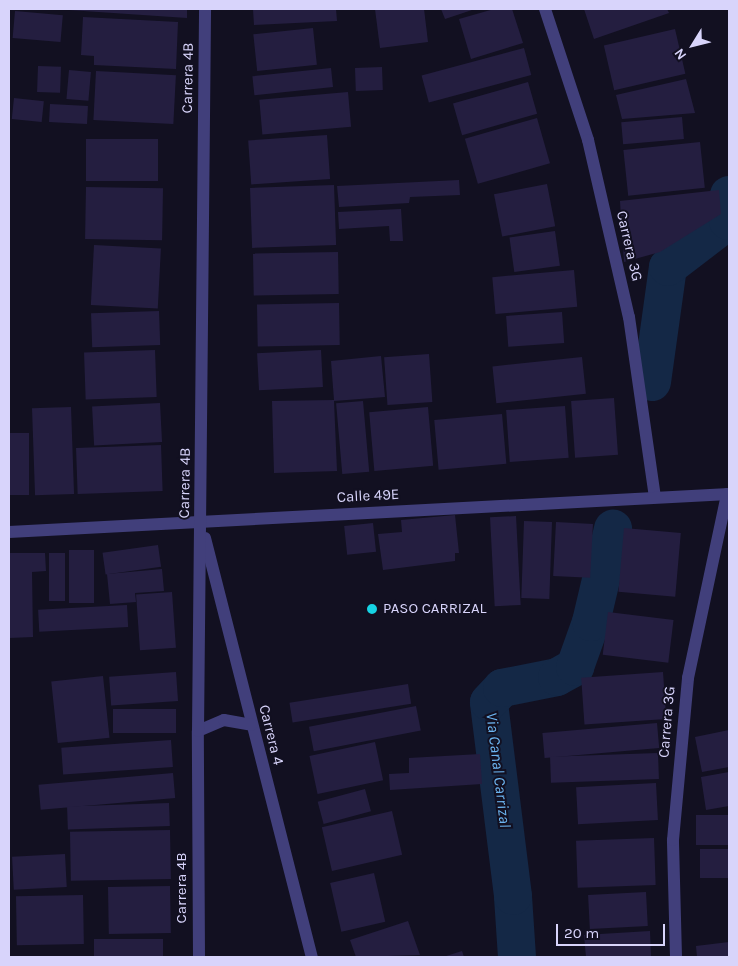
<!DOCTYPE html>
<html>
<head>
<meta charset="utf-8">
<style>
	body { margin:0 }
	#map { position:relative; width:738px; height:966px; overflow:hidden; background:#121021; font-family:Karla,sans-serif }
	div>[style] { position:absolute }
	[style*='--x'] { left:calc(var(--x)*1px); top:calc(var(--y)*1px); width:calc(var(--w)*1px); rotate:calc(var(--a)*1deg) }
	.canal>* { height:38px; margin:-19px; padding:0 19px; transform-origin:19px; border-radius:19px; background:#142846 }
	.building>* { inset:0; background:#241e40; transform-origin:0 0 }
	.minor>* { height:12px; margin:-6px; padding:0 6px; transform-origin:6px; border-radius:6px; background:#413f7b }
	.dots>* { width:14px; height:14px; translate:-50% -50%; box-sizing:border-box; border:2px solid #121021; border-radius:50% }
	span { translate:-50% -50%; white-space:nowrap; text-align:center; line-height:1.15; -webkit-text-stroke:4px #121021; paint-order:stroke }
	.street-label { font-size:15px; color:#d8d4fb }
	.poi-label { font-size:15px; color:#d8d4fb }
	.left { translate:0 -50%; text-align:left }
	.water-label { font-size:16px; color:#6cb5f1; font-style:italic }
	.frame { position:absolute; inset:0; border:10px solid #d8d4fb; pointer-events:none }
	.north { position:absolute; left:668px; top:20px; width:50px; height:50px; -webkit-text-stroke:4px #121021; paint-order:stroke; rotate:234deg; font-size:14px; font-weight:700; line-height:20px; text-align:center; color:#d8d4fb }
	.north::after { content:''; display:block; margin:auto; width:18px; height:22px; background:#d8d4fb; clip-path:polygon(50% 0,100% 100%,50% 72%,0 100%) }
	.scale { position:absolute; left:556px; top:924px; width:109px; height:22px; box-sizing:border-box; border:2px solid #d8d4fb; border-top:0; padding-left:6px; font-size:15px; line-height:18px; white-space:nowrap; color:#d8d4fb; -webkit-text-stroke:4px #121021; paint-order:stroke }
</style>
</head>
<body>
<div id="map">
	<div class="canal">
		<i style="--x:652;--y:382;--w:116;--a:-82.1"></i>
		<i style="--x:668;--y:267;--w:76;--a:-37.5"></i>
		<i style="--x:728;--y:221;--w:26;--a:-88"></i>
		<i style="--x:517;--y:957;--w:61;--a:-93.8"></i>
		<i style="--x:513;--y:896;--w:195;--a:-97.1"></i>
		<i style="--x:489;--y:702;--w:19;--a:-47"></i>
		<i style="--x:502;--y:688;--w:56;--a:-11.3"></i>
		<i style="--x:557;--y:677;--w:21;--a:-29"></i>
		<i style="--x:575;--y:667;--w:48;--a:-70.4"></i>
		<i style="--x:591;--y:622;--w:96;--a:-76.7"></i>
	</div>
	<div class="building">
		<i style="clip-path:polygon(54px 9px,187px 9px,187px 18px)"></i>
		<i style="clip-path:polygon(253px 9px,336px 9px,337px 21px,254px 25px)"></i>
		<i style="clip-path:polygon(375px 9px,424px 9px,428px 42px,380px 48px)"></i>
		<i style="clip-path:polygon(441px 9px,475px 9px,445px 19px)"></i>
		<i style="clip-path:polygon(494px 9px,512px 9px,523px 43px,471px 59px,459px 19px)"></i>
		<i style="clip-path:polygon(584px 9px,667px 9px,669px 13px,594px 39px)"></i>
		<i style="left:15px;top:11px;width:48px;height:27px;rotate:5deg"></i>
		<i style="clip-path:polygon(83px 17px,178px 22px,176px 69px,94px 65px,94px 56px,81px 55px)"></i>
		<i style="left:313px;top:28px;width:37px;height:60px;rotate:84deg"></i>
		<i style="left:675px;top:29px;width:46px;height:73px;rotate:77deg"></i>
		<i style="left:524px;top:48px;width:28px;height:106px;rotate:75deg"></i>
		<i style="left:38px;top:66px;width:23px;height:26px;rotate:2deg"></i>
		<i style="left:382px;top:67px;width:23px;height:27px;rotate:88deg"></i>
		<i style="left:331px;top:68px;width:19px;height:79px;rotate:84deg"></i>
		<i style="left:69px;top:70px;width:22px;height:29px;rotate:5deg"></i>
		<i style="left:96px;top:71px;width:80px;height:49px;rotate:3deg"></i>
		<i style="clip-path:polygon(686px 79px,695px 113px,622px 119px,616px 95px)"></i>
		<i style="left:528px;top:82px;width:33px;height:78px;rotate:74deg"></i>
		<i style="left:348px;top:92px;width:35px;height:89px;rotate:85deg"></i>
		<i style="left:14px;top:98px;width:30px;height:21px;rotate:6deg"></i>
		<i style="left:50px;top:104px;width:38px;height:18px;rotate:3deg"></i>
		<i style="left:682px;top:117px;width:22px;height:61px;rotate:85deg"></i>
		<i style="left:537px;top:118px;width:47px;height:75px;rotate:74deg"></i>
		<i style="left:327px;top:135px;width:44px;height:79px;rotate:86deg"></i>
		<i style="left:158px;top:139px;width:42px;height:72px;rotate:90deg"></i>
		<i style="left:700px;top:142px;width:46px;height:77px;rotate:84deg"></i>
		<i style="clip-path:polygon(459px 180px,460px 195px,410px 197px,409px 203px,339px 207px,337px 186px)"></i>
		<i style="left:547px;top:184px;width:43px;height:54px;rotate:79deg"></i>
		<i style="left:334px;top:185px;width:60px;height:84px;rotate:88deg"></i>
		<i style="left:86px;top:187px;width:77px;height:52px;rotate:1deg"></i>
		<i style="clip-path:polygon(719px 190px,721px 214px,660px 252px,624px 262px,620px 201px)"></i>
		<i style="clip-path:polygon(401px 209px,403px 241px,390px 241px,389px 226px,339px 229px,338px 212px)"></i>
		<i style="left:555px;top:231px;width:35px;height:46px;rotate:82deg"></i>
		<i style="left:94px;top:245px;width:67px;height:60px;rotate:3deg"></i>
		<i style="left:338px;top:252px;width:42px;height:85px;rotate:89deg"></i>
		<i style="left:574px;top:270px;width:37px;height:82px;rotate:85deg"></i>
		<i style="left:339px;top:303px;width:42px;height:82px;rotate:89deg"></i>
		<i style="left:159px;top:311px;width:34px;height:68px;rotate:88deg"></i>
		<i style="left:562px;top:312px;width:31px;height:56px;rotate:86deg"></i>
		<i style="left:155px;top:350px;width:47px;height:71px;rotate:88deg"></i>
		<i style="left:321px;top:350px;width:37px;height:64px;rotate:87deg"></i>
		<i style="left:429px;top:354px;width:48px;height:45px;rotate:86deg"></i>
		<i style="clip-path:polygon(381px 356px,385px 397px,334px 401px,337px 471px,274px 473px,272px 401px,334px 400px,331px 361px)"></i>
		<i style="left:582px;top:357px;width:37px;height:90px;rotate:84deg"></i>
		<i style="left:614px;top:398px;width:57px;height:43px;rotate:86deg"></i>
		<i style="left:363px;top:401px;width:71px;height:27px;rotate:85deg"></i>
		<i style="left:160px;top:403px;width:39px;height:68px;rotate:87deg"></i>
		<i style="left:565px;top:406px;width:52px;height:59px;rotate:86deg"></i>
		<i style="left:71px;top:407px;width:87px;height:39px;rotate:88deg"></i>
		<i style="left:428px;top:407px;width:59px;height:59px;rotate:85deg"></i>
		<i style="left:502px;top:414px;width:50px;height:68px;rotate:85deg"></i>
		<i style="left:9px;top:433px;width:20px;height:62px"></i>
		<i style="left:161px;top:445px;width:46px;height:85px;rotate:88deg"></i>
		<i style="clip-path:polygon(455px 515px,459px 553px,455px 553px,455px 561px,383px 570px,378px 534px,402px 532px,401px 520px)"></i>
		<i style="left:516px;top:516px;width:89px;height:26px;rotate:87deg"></i>
		<i style="left:524px;top:521px;width:28px;height:77px;rotate:2deg"></i>
		<i style="left:556px;top:522px;width:37px;height:54px;rotate:3deg"></i>
		<i style="left:373px;top:523px;width:29px;height:29px;rotate:84deg"></i>
		<i style="left:624px;top:528px;width:57px;height:64px;rotate:5deg"></i>
		<i style="left:158px;top:545px;width:22px;height:56px;rotate:82deg"></i>
		<i style="left:69px;top:550px;width:25px;height:53px"></i>
		<i style="clip-path:polygon(9px 553px,45px 553px,46px 571px,32px 572px,33px 637px,9px 638px)"></i>
		<i style="left:49px;top:553px;width:16px;height:48px"></i>
		<i style="clip-path:polygon(162px 569px,164px 591px,135px 593px,136px 602px,110px 604px,107px 574px)"></i>
		<i style="left:172px;top:592px;width:56px;height:36px;rotate:86deg"></i>
		<i style="left:127px;top:605px;width:22px;height:89px;rotate:87deg"></i>
		<i style="left:608px;top:612px;width:66px;height:43px;rotate:7deg"></i>
		<i style="left:176px;top:672px;width:29px;height:67px;rotate:86deg"></i>
		<i style="left:663px;top:672px;width:47px;height:82px;rotate:86deg"></i>
		<i style="left:103px;top:676px;width:62px;height:52px;rotate:84deg"></i>
		<i style="left:408px;top:684px;width:20px;height:120px;rotate:81deg"></i>
		<i style="left:416px;top:706px;width:25px;height:109px;rotate:79deg"></i>
		<i style="left:176px;top:709px;width:24px;height:63px;rotate:90deg"></i>
		<i style="left:657px;top:723px;width:25px;height:115px;rotate:85deg"></i>
		<i style="clip-path:polygon(729px 730px,729px 767px,702px 772px,695px 737px)"></i>
		<i style="left:171px;top:740px;width:27px;height:110px;rotate:86deg"></i>
		<i style="left:375px;top:742px;width:39px;height:67px;rotate:78deg"></i>
		<i style="left:658px;top:753px;width:26px;height:108px;rotate:88deg"></i>
		<i style="clip-path:polygon(480px 754px,482px 784px,390px 790px,389px 774px,409px 773px,409px 758px)"></i>
		<i style="clip-path:polygon(729px 772px,729px 806px,706px 810px,701px 777px)"></i>
		<i style="left:173px;top:773px;width:25px;height:135px;rotate:85deg"></i>
		<i style="left:656px;top:783px;width:37px;height:80px;rotate:87deg"></i>
		<i style="left:365px;top:789px;width:23px;height:49px;rotate:75deg"></i>
		<i style="left:169px;top:803px;width:23px;height:102px;rotate:88deg"></i>
		<i style="left:392px;top:811px;width:45px;height:72px;rotate:77deg"></i>
		<i style="left:729px;top:815px;width:30px;height:33px;rotate:90deg"></i>
		<i style="left:170px;top:830px;width:49px;height:100px;rotate:89deg"></i>
		<i style="left:654px;top:838px;width:47px;height:78px;rotate:88deg"></i>
		<i style="left:729px;top:849px;width:29px;height:29px;rotate:90deg"></i>
		<i style="left:65px;top:854px;width:33px;height:53px;rotate:87deg"></i>
		<i style="left:374px;top:873px;width:50px;height:45px;rotate:77deg"></i>
		<i style="left:170px;top:886px;width:47px;height:62px;rotate:89deg"></i>
		<i style="left:646px;top:892px;width:34px;height:58px;rotate:87deg"></i>
		<i style="left:83px;top:895px;width:49px;height:67px;rotate:89deg"></i>
		<i style="clip-path:polygon(408px 921px,420px 955px,356px 957px,350px 940px)"></i>
		<i style="clip-path:polygon(650px 931px,651px 957px,586px 957px,584px 935px)"></i>
		<i style="left:163px;top:939px;width:18px;height:69px;rotate:90deg"></i>
		<i style="clip-path:polygon(729px 942px,729px 957px,697px 957px,696px 946px)"></i>
		<i style="clip-path:polygon(462px 951px,464px 957px,443px 957px)"></i>
	</div>
	<div class="minor">
		<i style="--x:545;--y:9;--w:138;--a:71.8"></i>
		<i style="--x:588;--y:140;--w:182;--a:77"></i>
		<i style="--x:629;--y:317;--w:182;--a:81.8"></i>
		<i style="--x:9;--y:532;--w:721;--a:-3.02"></i>
		<i style="--x:205;--y:538;--w:432;--a:75.7"></i>
		<i style="--x:198;--y:731;--w:28;--a:-23"></i>
		<i style="--x:224;--y:720;--w:28;--a:10"></i>
		<i style="--x:199;--y:957;--w:226;--a:-90.3"></i>
		<i style="--x:198;--y:731;--w:722;--a:-89.44"></i>
		<i style="--x:676;--y:957;--w:117;--a:-91.5"></i>
		<i style="--x:673;--y:840;--w:163;--a:-84.7"></i>
		<i style="--x:688;--y:678;--w:188;--a:-78"></i>
	</div>
	<div class="dots">
		<i style="left:372px;top:609px;background:#16d3e4"></i>
	</div>
	<div class="street-label">
		<span style="left:188px;top:78px;rotate:-89deg">Carrera 4B</span>
		<span style="left:629px;top:246px;rotate:77deg">Carrera 3G</span>
		<span style="left:185px;top:483px;rotate:-89deg">Carrera 4B</span>
		<span style="left:368px;top:496px;rotate:-3deg">Calle 49E</span>
		<span style="left:667px;top:722px;rotate:-85deg">Carrera 3G</span>
		<span style="left:271px;top:735px;rotate:76deg">Carrera 4</span>
		<span style="left:182px;top:888px;rotate:-90deg">Carrera 4B</span>
	</div>
	<div class="poi-label">
		<span class="left" style="left:383px;top:609px">PASO CARRIZAL</span>
	</div>
	<div class="water-label">
		<span style="left:498px;top:770px;rotate:83deg">Via Canal Carrizal</span>
	</div>
	<div class="frame"></div>
	<div class="north">N</div>
	<div class="scale">20 m</div>
</div>
</body>
</html>
